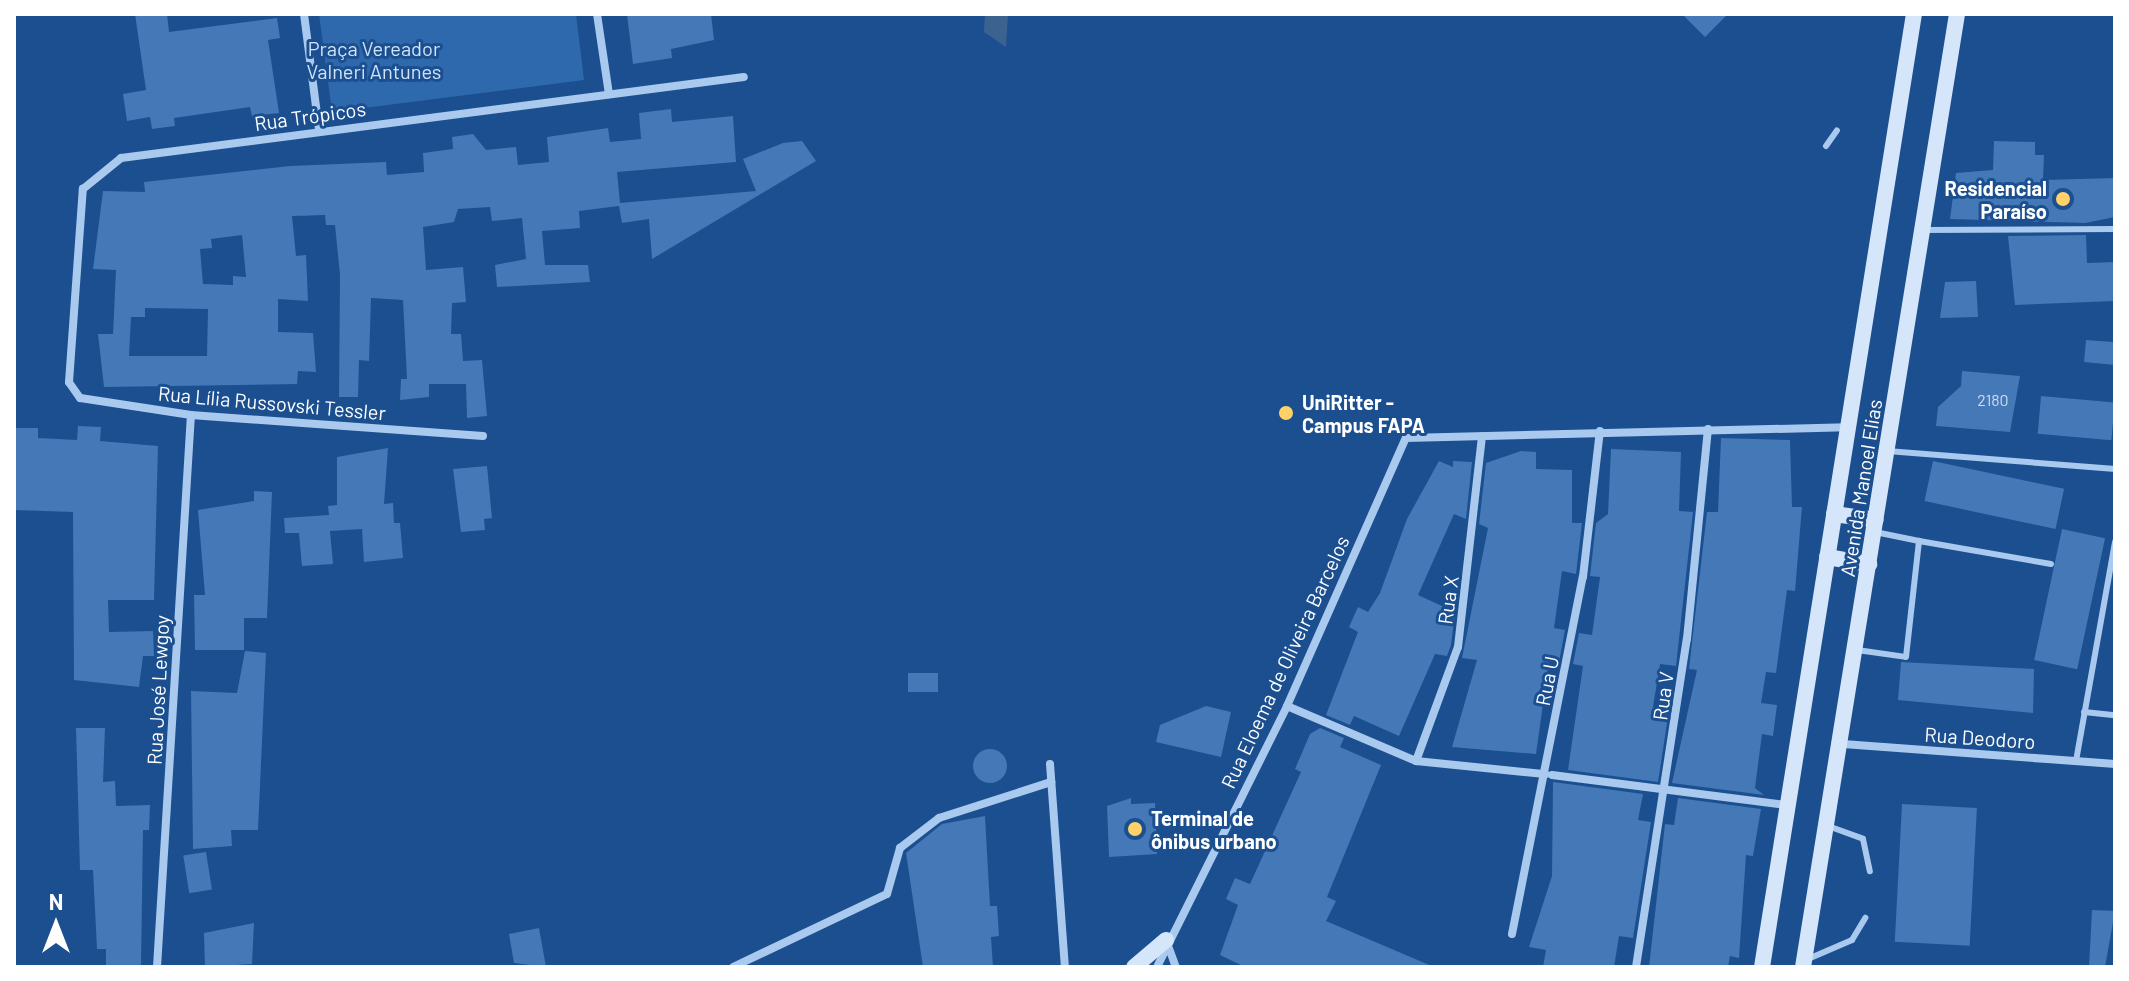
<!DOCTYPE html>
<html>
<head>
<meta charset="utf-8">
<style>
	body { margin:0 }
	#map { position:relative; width:2129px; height:981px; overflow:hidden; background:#1b4f8f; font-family:Barlow,sans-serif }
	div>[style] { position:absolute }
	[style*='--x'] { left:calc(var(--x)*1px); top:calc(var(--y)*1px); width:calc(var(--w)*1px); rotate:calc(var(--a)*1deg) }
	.green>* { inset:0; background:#2e69ad }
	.water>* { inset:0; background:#3c6290 }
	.building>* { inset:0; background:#4478b7; transform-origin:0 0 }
	.round { border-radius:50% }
	.lane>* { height:6px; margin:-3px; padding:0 3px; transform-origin:3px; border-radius:3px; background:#a9c9ee }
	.street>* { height:8px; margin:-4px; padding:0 4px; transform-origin:4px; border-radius:4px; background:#a9c9ee }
	.secondary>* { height:16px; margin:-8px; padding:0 8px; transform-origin:8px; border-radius:8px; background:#d6e6fa }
	.dots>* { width:22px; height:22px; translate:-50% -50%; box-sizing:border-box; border:4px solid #1b4f8f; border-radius:50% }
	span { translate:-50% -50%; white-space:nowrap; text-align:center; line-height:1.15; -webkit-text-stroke:6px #1b4f8f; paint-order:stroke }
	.number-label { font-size:16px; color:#d0dded }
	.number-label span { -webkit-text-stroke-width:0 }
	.park-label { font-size:20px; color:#cfe3fa }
	.street-label { font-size:20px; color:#fff }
	.poi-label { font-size:20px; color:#fff; font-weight:700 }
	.right { translate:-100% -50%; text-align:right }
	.left { translate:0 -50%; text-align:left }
	.frame { position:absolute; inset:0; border:16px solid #fff; pointer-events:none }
	.north { position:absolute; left:16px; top:885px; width:80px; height:80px; -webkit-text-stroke:6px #1b4f8f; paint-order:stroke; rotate:0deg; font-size:22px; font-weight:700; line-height:32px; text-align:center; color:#fff }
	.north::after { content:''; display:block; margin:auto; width:28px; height:36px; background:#fff; clip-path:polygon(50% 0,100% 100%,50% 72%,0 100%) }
</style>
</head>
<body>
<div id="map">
	<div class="green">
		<i style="clip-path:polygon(319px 14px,576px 14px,584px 80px,332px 112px)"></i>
	</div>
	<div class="water">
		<i style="clip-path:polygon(985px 14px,1008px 14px,1006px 47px,984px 32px)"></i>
	</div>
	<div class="building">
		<i style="clip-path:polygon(135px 14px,167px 14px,169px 32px,277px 18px,280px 38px,268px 40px,279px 113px,252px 116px,250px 107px,174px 118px,175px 126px,152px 129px,150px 117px,127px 121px,123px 94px,146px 90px)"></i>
		<i style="clip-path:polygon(627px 14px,711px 14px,714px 40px,671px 49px,672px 58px,633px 64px)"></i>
		<i style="clip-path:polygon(1682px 14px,1728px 14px,1705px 37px)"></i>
		<i style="clip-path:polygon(evenodd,671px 109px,672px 122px,733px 116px,736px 162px,617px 172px,620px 203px,756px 191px,743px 159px,783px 143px,802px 141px,816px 161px,652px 259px,649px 219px,622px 223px,619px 206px,579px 211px,580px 228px,542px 231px,545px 265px,588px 265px,590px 282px,497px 287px,495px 265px,526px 259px,522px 218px,492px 221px,490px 207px,458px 209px,454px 222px,423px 227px,426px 270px,463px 267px,466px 302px,452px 303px,451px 334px,461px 334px,463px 361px,482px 360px,487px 416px,467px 418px,466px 384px,429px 384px,429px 397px,400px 400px,401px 379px,407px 379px,403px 300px,371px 298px,369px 361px,359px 360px,358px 397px,339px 397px,340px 275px,335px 225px,326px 225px,325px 215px,292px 216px,296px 256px,306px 255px,308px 301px,278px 299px,278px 332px,313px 333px,316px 372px,298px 371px,297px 384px,104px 387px,98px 334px,113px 334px,116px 270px,93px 269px,103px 191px,145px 192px,144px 182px,290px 166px,386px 162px,387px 175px,424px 172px,423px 153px,453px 149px,452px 137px,473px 134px,486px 150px,516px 147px,518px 165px,549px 162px,547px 137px,608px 128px,610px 142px,641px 139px,639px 113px,671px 109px,242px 235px,246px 277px,233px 276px,233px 285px,203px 284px,200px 249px,212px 248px,211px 239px,242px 235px,671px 109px,145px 308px,208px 309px,207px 356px,129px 356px,131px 317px,145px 317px,145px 308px)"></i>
		<i style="clip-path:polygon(1994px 141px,2035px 142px,2035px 155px,2044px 155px,2043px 180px,2115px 178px,2115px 217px,2085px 223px,1950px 219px,1956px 173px,1993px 170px)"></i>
		<i style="clip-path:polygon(2086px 235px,2087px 263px,2115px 262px,2115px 301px,2015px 305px,2008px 236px)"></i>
		<i style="clip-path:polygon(1976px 281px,1978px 317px,1940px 318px,1945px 282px)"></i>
		<i style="clip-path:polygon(2086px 340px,2113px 342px,2115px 365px,2084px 362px)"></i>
		<i style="clip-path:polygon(1962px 371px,2020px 376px,2010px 432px,1936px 426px,1938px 407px,1961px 386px)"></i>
		<i style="left:2041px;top:396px;width:74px;height:38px;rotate:5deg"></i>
		<i style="clip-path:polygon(78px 426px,101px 427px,100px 441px,158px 446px,154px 600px,108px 600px,109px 632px,153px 631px,154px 656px,143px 656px,139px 687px,74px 680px,73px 512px,14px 510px,14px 428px,38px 428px,38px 438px,77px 440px)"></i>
		<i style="clip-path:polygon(1721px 438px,1790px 440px,1792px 507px,1802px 507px,1795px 591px,1787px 590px,1776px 673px,1766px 672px,1761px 703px,1777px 705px,1773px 736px,1762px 734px,1755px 788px,1764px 795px,1672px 783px,1697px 670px,1689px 669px,1707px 512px,1718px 512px)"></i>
		<i style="clip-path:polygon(388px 448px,384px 504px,393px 503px,394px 523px,400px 523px,403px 558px,364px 562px,362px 529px,330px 531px,333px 564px,302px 566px,299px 533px,285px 533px,284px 518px,329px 515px,328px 506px,337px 505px,337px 457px)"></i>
		<i style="clip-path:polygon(1611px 449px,1681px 452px,1679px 511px,1693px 512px,1676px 666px,1660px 664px,1653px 707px,1669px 710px,1658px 782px,1568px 770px,1583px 666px,1573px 664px,1579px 633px,1592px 635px,1600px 577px,1590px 576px,1596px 523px,1608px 514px)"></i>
		<i style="clip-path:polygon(1521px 451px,1536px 452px,1536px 469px,1572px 470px,1572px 523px,1582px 523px,1576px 574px,1562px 571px,1554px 628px,1565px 630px,1559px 662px,1549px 661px,1536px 754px,1452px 747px,1477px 660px,1462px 658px,1488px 528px,1479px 524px,1486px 463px)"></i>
		<i style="clip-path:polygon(1439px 461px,1453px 467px,1453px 461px,1472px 462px,1466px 519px,1454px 514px,1418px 595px,1455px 612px,1451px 645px,1447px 656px,1435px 654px,1399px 736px,1354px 716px,1350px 725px,1326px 715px,1358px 632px,1349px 627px,1358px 607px,1368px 612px,1380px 593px,1407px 519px)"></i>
		<i style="left:1933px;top:461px;width:134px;height:41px;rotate:12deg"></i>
		<i style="clip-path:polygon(487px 466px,492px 518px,484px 519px,485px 530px,461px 532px,453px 469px)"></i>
		<i style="clip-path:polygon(254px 491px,272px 492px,267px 618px,244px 618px,244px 650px,195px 650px,194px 595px,205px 595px,198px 510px,254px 501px)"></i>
		<i style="left:2062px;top:529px;width:44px;height:134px;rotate:12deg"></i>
		<i style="clip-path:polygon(245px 651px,266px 653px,258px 830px,231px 830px,232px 846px,193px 849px,191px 691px,237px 693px)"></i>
		<i style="clip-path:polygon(1901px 662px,2034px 669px,2033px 713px,1898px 700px)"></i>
		<i style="left:908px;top:673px;width:30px;height:19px"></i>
		<i style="clip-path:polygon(1206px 706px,1231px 712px,1221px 757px,1156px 742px,1160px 725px)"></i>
		<i style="clip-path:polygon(76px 728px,105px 728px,103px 782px,115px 781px,116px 806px,150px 805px,149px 830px,143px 830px,141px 967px,106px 967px,106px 949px,97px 949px,93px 870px,80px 870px)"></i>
		<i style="clip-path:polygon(1320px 728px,1344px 738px,1340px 747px,1381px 765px,1327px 897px,1336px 901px,1326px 921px,1434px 967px,1245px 967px,1220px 955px,1238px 905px,1226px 899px,1235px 878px,1250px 884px,1301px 772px,1295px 769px,1310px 734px)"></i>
		<i class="round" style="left:973px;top:749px;width:34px;height:34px"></i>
		<i style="clip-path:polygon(1553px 782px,1643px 794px,1638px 820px,1651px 822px,1633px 938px,1619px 936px,1614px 967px,1543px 967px,1546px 950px,1529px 947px,1552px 876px)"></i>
		<i style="clip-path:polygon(1131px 798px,1131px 804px,1155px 803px,1157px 854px,1109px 857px,1107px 806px)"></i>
		<i style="clip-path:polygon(1678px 798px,1761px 809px,1753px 856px,1746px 855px,1739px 958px,1730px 956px,1728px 967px,1649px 967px,1665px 824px,1674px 825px)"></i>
		<i style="left:1902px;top:804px;width:75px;height:138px;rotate:3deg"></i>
		<i style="clip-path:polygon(985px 816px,990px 906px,997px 906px,999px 936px,991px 937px,993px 967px,923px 967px,906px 853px,942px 824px)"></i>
		<i style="left:206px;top:852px;width:38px;height:23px;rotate:81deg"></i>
		<i style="clip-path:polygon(2092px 910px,2115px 911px,2105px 967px,2089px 967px)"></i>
		<i style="clip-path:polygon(254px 923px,252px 964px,205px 967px,204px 933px)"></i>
		<i style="clip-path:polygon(539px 928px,546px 967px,514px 963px,509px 934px)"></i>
	</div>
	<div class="lane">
		<i style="--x:1826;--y:146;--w:19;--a:-55"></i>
		<i style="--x:1922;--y:230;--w:193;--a:-0.3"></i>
		<i style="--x:1887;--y:451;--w:229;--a:4.5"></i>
		<i style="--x:1875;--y:532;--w:45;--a:11.6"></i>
		<i style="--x:1857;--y:650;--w:49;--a:8.1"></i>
		<i style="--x:1906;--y:657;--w:117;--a:-83.6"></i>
		<i style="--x:1919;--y:541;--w:134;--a:9.9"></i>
		<i style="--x:2084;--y:712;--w:31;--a:6"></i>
		<i style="--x:2076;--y:761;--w:223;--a:-79.9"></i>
		<i style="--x:1828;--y:826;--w:37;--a:20"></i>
		<i style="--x:1863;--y:839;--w:33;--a:78"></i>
		<i style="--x:1808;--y:959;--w:48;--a:-23.4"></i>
		<i style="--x:1852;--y:940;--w:26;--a:-59"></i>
	</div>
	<div class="street">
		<i style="--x:304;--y:14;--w:117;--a:82.6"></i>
		<i style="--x:597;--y:14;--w:81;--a:81.5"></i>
		<i style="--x:483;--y:436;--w:293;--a:-175.9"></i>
		<i style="--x:191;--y:415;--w:112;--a:-171.3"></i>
		<i style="--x:80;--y:398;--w:19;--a:-125"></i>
		<i style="--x:69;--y:382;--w:194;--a:-85.9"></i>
		<i style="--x:83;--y:189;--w:49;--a:-39.2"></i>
		<i style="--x:121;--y:158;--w:628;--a:-7.41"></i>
		<i style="--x:1287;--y:706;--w:140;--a:23.1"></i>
		<i style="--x:1416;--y:761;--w:130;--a:5.8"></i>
		<i style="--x:1843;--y:744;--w:273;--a:4.2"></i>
		<i style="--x:1416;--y:761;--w:121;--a:-69.8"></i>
		<i style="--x:1458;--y:647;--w:212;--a:-83.5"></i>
		<i style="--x:1050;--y:764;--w:204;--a:85.8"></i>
		<i style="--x:1552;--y:775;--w:236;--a:7.3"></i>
		<i style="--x:1512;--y:934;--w:364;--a:-78.8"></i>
		<i style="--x:1583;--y:577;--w:147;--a:-83.4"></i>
		<i style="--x:1166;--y:940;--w:29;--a:70"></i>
		<i style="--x:157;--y:967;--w:553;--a:-86.48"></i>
		<i style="--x:733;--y:967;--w:170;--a:-25.4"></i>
		<i style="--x:887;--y:894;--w:48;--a:-74.2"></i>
		<i style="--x:900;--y:848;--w:49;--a:-37.6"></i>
		<i style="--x:939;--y:818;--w:118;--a:-17.8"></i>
		<i style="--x:1157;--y:967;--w:292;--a:-63.5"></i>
		<i style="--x:1287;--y:706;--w:293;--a:-66.1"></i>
		<i style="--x:1406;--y:438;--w:440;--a:-1.4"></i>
		<i style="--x:1636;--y:967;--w:332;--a:-81.2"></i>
		<i style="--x:1687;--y:639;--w:211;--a:-84.3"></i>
	</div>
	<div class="secondary">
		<i style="--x:1834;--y:514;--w:42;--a:8.1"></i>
		<i style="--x:1827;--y:557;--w:43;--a:9.5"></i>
		<i style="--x:1134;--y:967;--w:42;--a:-40.2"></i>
		<i style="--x:1762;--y:967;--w:965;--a:-80.94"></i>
		<i style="--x:1803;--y:967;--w:965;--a:-80.82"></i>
	</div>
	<div class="dots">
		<i style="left:2063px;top:199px;background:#ffd166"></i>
		<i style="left:1286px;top:413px;background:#ffd166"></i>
		<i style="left:1135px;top:829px;background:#ffd166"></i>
	</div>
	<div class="number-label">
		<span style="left:1993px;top:400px">2180</span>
	</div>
	<div class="park-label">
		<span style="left:374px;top:60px">Praça Vereador<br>Valneri Antunes</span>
	</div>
	<div class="street-label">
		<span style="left:310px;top:116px;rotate:-8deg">Rua Trópicos</span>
		<span style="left:272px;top:403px;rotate:5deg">Rua Lília Russovski Tessler</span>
		<span style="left:1861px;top:488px;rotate:-81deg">Avenida Manoel Elias</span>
		<span style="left:1448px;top:600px;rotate:-82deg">Rua X</span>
		<span style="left:1285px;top:662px;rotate:-65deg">Rua Eloema de Oliveira Barcelos</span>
		<span style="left:1547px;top:681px;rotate:-79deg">Rua U</span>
		<span style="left:158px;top:690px;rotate:-87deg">Rua José Lewgoy</span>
		<span style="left:1663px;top:696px;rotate:-82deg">Rua V</span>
		<span style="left:1980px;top:738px;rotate:4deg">Rua Deodoro</span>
	</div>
	<div class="poi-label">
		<span class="right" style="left:2047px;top:200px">Residencial<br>Paraíso</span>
		<span class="left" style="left:1302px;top:414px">UniRitter -<br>Campus FAPA</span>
		<span class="left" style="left:1151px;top:830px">Terminal de<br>ônibus urbano</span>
	</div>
	<div class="frame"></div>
	<div class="north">N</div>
</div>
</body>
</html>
